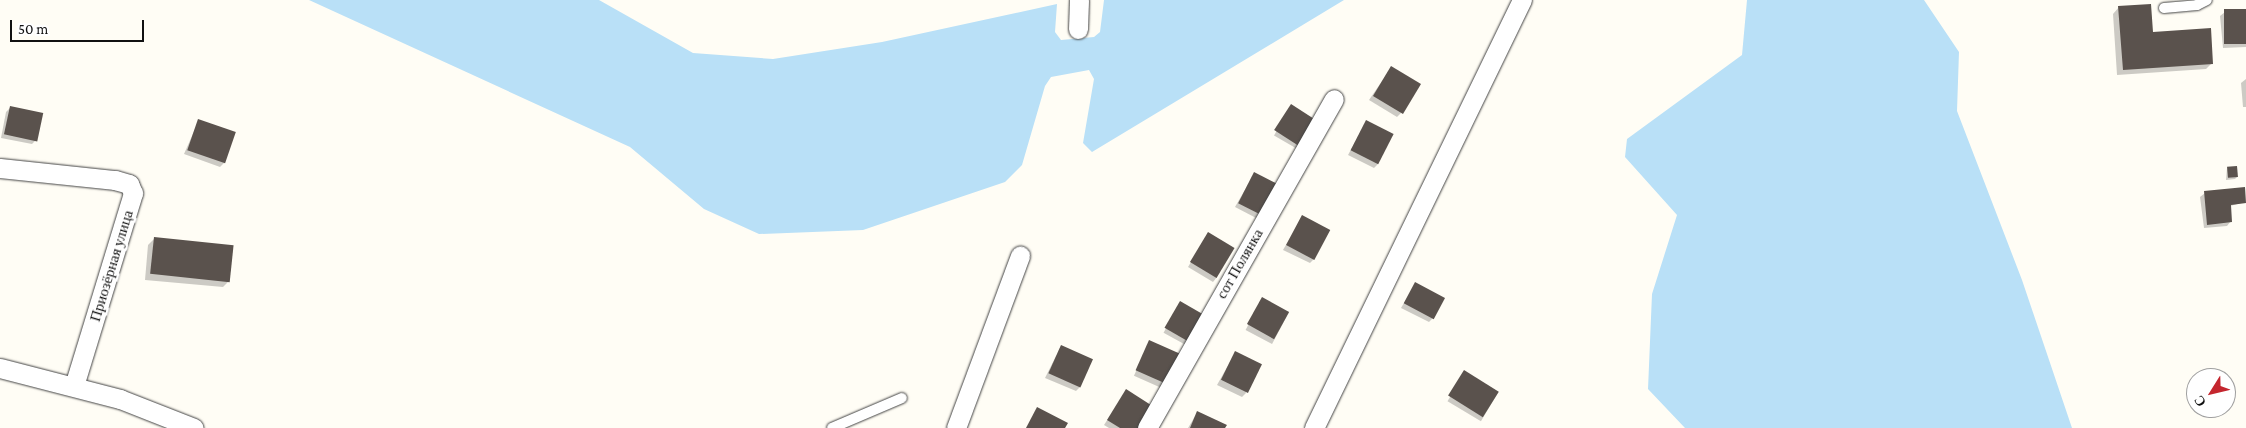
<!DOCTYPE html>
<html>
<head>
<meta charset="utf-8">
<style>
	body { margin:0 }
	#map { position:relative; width:2246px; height:428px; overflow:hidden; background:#fffdf5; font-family:"Crimson Pro",serif }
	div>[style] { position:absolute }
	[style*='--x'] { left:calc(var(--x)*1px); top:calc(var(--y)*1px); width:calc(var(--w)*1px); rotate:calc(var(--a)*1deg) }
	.water>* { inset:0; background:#b9e0f7 }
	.shadow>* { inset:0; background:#0003; transform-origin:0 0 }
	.building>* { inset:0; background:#5a524d; transform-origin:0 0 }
	.roads { filter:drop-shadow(0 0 1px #444) drop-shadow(0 0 1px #444) }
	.lane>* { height:10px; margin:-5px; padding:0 5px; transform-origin:5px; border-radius:5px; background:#fff }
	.street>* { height:19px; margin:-9.5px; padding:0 9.5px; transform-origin:9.5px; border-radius:9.5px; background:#fff }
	span { translate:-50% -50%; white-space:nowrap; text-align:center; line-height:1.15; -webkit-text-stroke:5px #fff; paint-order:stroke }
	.street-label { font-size:15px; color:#111 }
	.north { position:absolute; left:2186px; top:368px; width:50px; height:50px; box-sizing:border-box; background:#fff; border:1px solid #a0a0a0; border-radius:50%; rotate:234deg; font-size:14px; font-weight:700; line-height:20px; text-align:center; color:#111 }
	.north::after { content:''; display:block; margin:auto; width:18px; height:22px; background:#c4262e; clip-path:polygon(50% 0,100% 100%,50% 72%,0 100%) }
	.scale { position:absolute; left:10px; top:20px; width:134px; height:22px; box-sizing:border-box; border:2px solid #111; border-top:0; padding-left:6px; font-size:15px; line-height:18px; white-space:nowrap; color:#111; -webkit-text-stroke:4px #fff; paint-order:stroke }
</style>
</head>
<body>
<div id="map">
	<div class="water">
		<i style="clip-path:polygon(309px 0,599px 0,693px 53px,773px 59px,882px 42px,1057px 4px,1055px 32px,1061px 40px,1094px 37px,1100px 32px,1104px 0,1344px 0,1092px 152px,1083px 143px,1094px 79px,1089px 70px,1051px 77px,1045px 86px,1022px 165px,1005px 182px,863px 230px,759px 234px,704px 209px,630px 147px)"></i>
		<i style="clip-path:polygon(1747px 0,1924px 0,1959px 52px,1957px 111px,2022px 280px,2072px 428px,1685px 428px,1648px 389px,1652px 294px,1677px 215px,1625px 157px,1627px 139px,1742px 55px)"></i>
	</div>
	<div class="shadow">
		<i style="clip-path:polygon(2119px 7px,2151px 33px,2212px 63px,2206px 69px,2117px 75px,2113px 14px)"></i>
		<i style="clip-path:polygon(2246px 11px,2246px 47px,2223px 48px,2220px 16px,2225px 12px)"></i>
		<i style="clip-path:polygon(1391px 68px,1401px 113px,1397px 117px,1369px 100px)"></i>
		<i style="clip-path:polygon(2246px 79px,2246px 107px,2243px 107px,2241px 83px)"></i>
		<i style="left:1291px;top:106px;width:28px;height:34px;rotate:30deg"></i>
		<i style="clip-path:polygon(10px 108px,36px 140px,32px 144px,1px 138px,6px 112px)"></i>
		<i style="clip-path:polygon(199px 120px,224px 163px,220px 167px,184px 154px)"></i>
		<i style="clip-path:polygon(1366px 122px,1378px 164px,1374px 168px,1348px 155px)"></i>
		<i style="clip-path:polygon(2227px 168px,2237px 177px,2235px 179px,2226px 180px)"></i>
		<i style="clip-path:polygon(1254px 174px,1260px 220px,1235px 207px)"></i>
		<i style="clip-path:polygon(2205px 193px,2245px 202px,2230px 206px,2231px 221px,2227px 226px,2204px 228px,2200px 197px)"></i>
		<i style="clip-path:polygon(1302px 217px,1314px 259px,1310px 263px,1283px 250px)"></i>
		<i style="clip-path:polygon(1208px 234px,1217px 277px,1213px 282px,1188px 267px)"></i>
		<i style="clip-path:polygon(154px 239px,229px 281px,223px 287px,145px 280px,148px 245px)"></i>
		<i style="clip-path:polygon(1415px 284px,1433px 318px,1429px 322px,1401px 308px)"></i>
		<i style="left:1262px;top:299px;width:30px;height:35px;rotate:28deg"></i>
		<i style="left:1180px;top:303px;width:25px;height:34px;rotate:29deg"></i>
		<i style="left:1149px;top:342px;width:32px;height:37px;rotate:24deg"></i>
		<i style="clip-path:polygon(1061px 346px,1080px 387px,1076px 391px,1045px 378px)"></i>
		<i style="clip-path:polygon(1235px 353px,1246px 393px,1242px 397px,1217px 385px)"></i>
		<i style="left:1465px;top:372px;width:39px;height:34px;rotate:31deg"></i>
		<i style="clip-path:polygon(1126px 391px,1140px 428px,1109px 428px,1104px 425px)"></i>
		<i style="clip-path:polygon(1197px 413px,1224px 428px,1188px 428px)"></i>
	</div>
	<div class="building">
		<i style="clip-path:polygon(2151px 4px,2153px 32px,2211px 28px,2213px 64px,2123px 70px,2118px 6px)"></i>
		<i style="left:2246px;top:9px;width:35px;height:22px;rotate:90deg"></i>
		<i style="left:1391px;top:66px;width:35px;height:35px;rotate:31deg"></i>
		<i style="left:1291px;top:104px;width:30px;height:31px;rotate:33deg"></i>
		<i style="left:10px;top:106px;width:34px;height:29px;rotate:12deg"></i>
		<i style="left:198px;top:119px;width:40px;height:33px;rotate:19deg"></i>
		<i style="left:1366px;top:120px;width:31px;height:34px;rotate:27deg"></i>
		<i style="left:2237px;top:166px;width:11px;height:10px;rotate:85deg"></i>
		<i style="left:1254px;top:172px;width:30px;height:35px;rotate:27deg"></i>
		<i style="clip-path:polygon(2245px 187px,2246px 203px,2231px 205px,2232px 222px,2207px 225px,2204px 191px)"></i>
		<i style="left:1302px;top:215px;width:32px;height:34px;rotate:28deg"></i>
		<i style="left:1208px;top:232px;width:31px;height:35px;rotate:31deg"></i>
		<i style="left:154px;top:237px;width:80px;height:37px;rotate:6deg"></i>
		<i style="left:1415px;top:282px;width:34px;height:24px;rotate:28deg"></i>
		<i style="left:1262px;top:297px;width:31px;height:31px;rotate:29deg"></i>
		<i style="left:1180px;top:301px;width:28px;height:31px;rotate:30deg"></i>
		<i style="left:1149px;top:340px;width:34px;height:33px;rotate:24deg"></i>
		<i style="left:1061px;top:345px;width:35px;height:31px;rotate:24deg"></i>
		<i style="left:1235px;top:351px;width:30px;height:32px;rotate:26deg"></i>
		<i style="left:1464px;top:370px;width:41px;height:30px;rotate:32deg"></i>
		<i style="clip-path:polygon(1126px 389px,1154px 407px,1142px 428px,1120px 428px,1107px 420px)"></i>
		<i style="clip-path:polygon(1037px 407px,1068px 423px,1065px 428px,1026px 428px)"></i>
		<i style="clip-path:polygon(1197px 411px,1227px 425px,1225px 428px,1190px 428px)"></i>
	</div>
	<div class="roads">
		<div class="lane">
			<i style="--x:2164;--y:8;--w:33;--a:-5"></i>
			<i style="--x:2197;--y:5;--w:11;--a:-27"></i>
			<i style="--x:832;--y:428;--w:76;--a:-23.2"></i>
		</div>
		<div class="street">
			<i style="--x:1078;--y:29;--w:29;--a:-88"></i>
			<i style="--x:0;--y:168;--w:116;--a:6"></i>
			<i style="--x:115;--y:180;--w:15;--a:16"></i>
			<i style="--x:129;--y:184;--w:10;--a:66"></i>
			<i style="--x:133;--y:193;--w:202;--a:107"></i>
			<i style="--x:0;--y:368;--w:124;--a:14.5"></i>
			<i style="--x:120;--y:399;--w:79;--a:21.4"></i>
			<i style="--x:956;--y:428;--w:184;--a:-69.6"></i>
			<i style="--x:1147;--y:428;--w:378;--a:-60.4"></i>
			<i style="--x:1314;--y:428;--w:476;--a:-64.1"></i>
		</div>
	</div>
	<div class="street-label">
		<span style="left:1240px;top:264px;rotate:-60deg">сот Полянка</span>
		<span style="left:112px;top:266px;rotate:-73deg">Приозёрная улица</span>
	</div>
	<div class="north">С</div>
	<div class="scale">50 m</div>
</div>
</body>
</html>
